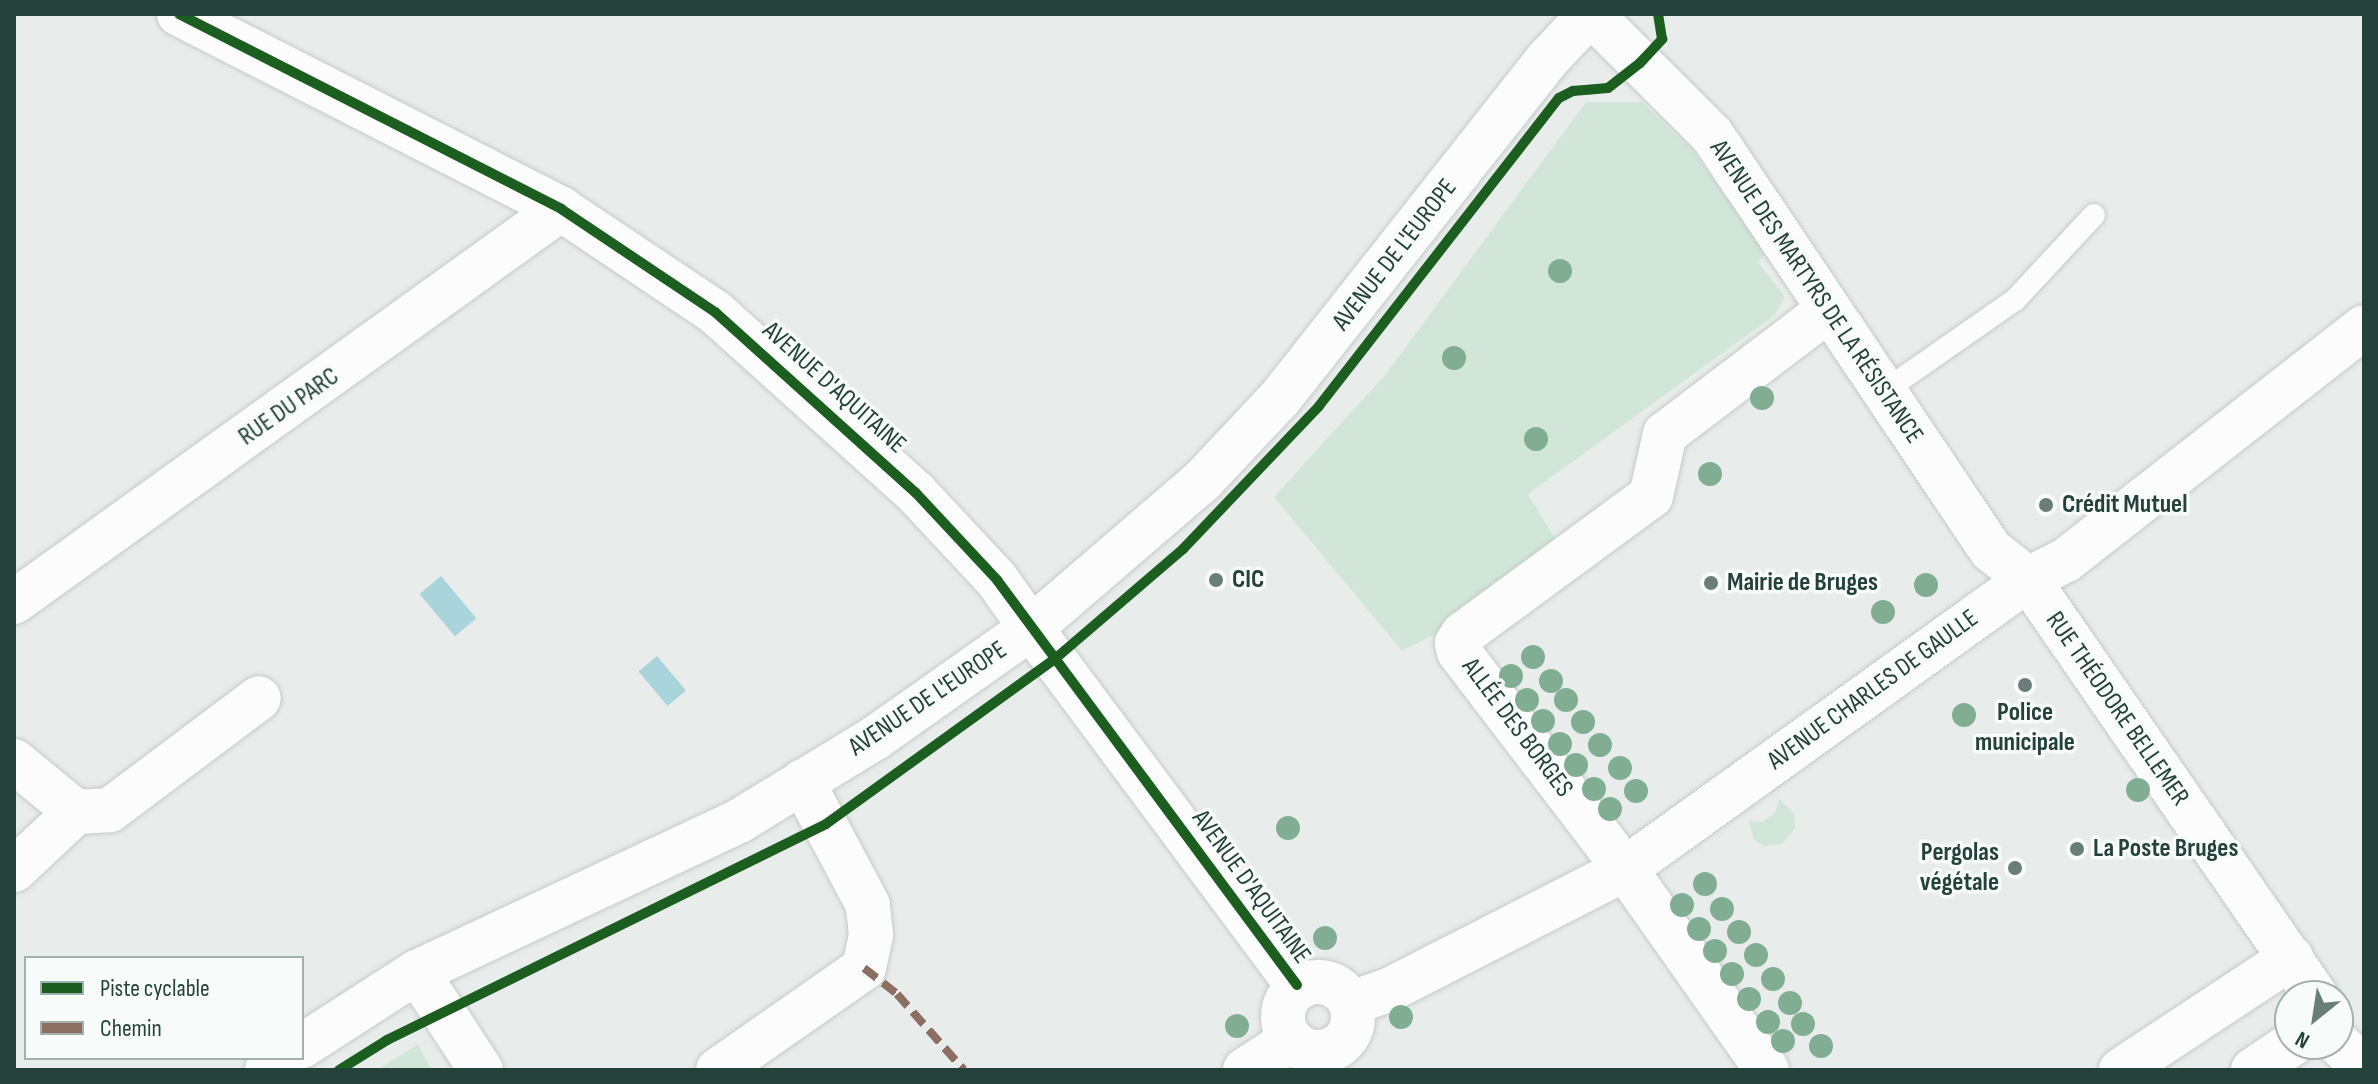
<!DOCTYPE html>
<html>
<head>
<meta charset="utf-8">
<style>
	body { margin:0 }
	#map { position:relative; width:2378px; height:1084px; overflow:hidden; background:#e8edeb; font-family:"Sofia Sans Condensed",sans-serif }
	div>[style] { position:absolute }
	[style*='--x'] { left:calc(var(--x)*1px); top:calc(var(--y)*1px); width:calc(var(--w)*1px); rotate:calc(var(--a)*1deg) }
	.green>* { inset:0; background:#d1e6d8 }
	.water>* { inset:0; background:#a9d4db; transform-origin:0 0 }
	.roads { filter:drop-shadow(0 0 2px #c5cac8) drop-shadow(0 0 2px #c5cac8) }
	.service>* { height:22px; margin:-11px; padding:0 11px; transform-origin:11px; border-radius:11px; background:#fcfcfc }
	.minor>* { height:44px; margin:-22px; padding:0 22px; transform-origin:22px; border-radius:22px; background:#fcfcfc }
	.minor>.ring { margin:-22px; padding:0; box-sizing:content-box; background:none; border:44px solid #fcfcfc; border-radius:50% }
	.tertiary>* { height:44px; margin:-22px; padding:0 22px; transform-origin:22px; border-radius:22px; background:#fcfcfc }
	.secondary>* { height:44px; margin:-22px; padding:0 22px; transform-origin:22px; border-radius:22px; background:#fcfcfc }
	.quiet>* { height:8px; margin-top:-4px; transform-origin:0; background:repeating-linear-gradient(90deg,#8d6e63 0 16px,transparent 0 24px) }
	.cycleway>* { height:10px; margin:-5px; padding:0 5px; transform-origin:5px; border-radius:5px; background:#1b5e20 }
	.trees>* { width:24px; height:24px; margin:-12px; border-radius:50%; background:#81ae93 }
	.dots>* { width:22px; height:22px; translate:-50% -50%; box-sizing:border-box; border:4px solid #f7fbf9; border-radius:50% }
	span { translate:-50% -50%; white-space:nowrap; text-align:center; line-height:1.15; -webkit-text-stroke:7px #f7fbf9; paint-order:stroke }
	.street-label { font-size:26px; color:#24423a }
	.poi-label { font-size:26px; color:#24423a; font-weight:700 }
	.left { translate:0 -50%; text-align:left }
	.right { translate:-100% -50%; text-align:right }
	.frame { position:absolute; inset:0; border:16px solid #24423a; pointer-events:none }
	.legend { position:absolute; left:24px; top:956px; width:280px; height:104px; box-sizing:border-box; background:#f7fbf9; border:2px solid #a3b1ad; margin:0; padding:10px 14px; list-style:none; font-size:24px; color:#24423a }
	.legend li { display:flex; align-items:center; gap:16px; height:40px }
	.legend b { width:40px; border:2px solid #a3b1ad }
	.north { position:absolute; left:2274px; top:980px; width:80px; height:80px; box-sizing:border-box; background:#f7fbf9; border:2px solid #a3b1ad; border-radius:50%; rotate:210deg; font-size:22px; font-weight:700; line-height:32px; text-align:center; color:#24423a }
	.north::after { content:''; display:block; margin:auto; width:28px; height:36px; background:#697e78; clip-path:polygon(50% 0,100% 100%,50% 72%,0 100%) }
</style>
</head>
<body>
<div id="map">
	<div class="green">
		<i style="clip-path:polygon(1586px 102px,1642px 102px,1692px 150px,1766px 253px,1758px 262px,1785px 297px,1775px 315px,1528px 494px,1558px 544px,1477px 613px,1402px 651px,1274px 497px,1386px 374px)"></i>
		<i style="clip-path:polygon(1779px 799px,1794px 813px,1795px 828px,1782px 844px,1763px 846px,1754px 840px,1749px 821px,1762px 822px,1775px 813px)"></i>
		<i style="clip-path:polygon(418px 1045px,432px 1070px,377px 1070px,417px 1045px)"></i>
	</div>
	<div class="water">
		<i style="left:441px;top:576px;width:55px;height:28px;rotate:50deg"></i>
		<i style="left:657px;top:656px;width:45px;height:24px;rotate:50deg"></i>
	</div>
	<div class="roads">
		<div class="service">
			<i style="--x:1883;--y:392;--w:161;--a:-34.9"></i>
			<i style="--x:2015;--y:300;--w:116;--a:-47.1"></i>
			<i style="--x:1311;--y:1052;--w:18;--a:87"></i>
		</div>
		<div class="minor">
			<i style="--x:1591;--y:14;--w:171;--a:45"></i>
			<i style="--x:1712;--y:135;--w:500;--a:56.09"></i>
			<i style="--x:1991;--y:550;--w:47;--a:38.1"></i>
			<i style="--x:2028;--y:579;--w:507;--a:55.37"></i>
			<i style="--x:14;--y:602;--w:674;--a:-35.7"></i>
			<i style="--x:1031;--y:628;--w:445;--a:53.3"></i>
			<i style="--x:14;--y:761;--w:80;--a:39.4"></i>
			<i style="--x:76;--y:812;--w:85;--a:136.9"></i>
			<i style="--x:76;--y:812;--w:34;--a:-3"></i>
			<i style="--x:110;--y:810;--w:186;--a:-36.9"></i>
			<i style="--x:417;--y:972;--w:117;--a:56.9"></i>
			<i class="ring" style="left:1283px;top:982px;width:26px;height:26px"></i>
			<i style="--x:1351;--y:1003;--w:40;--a:-18.9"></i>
			<i style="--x:1389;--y:990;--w:265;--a:-27.1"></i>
			<i style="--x:1625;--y:869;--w:496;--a:-35.7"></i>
			<i style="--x:2028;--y:579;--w:42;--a:-26.6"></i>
			<i style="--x:2066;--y:560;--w:378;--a:-38"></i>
			<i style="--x:2338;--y:1043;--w:36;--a:44"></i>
			<i style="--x:718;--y:1070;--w:178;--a:-34.9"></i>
			<i style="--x:864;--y:968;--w:34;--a:-78"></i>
			<i style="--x:871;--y:935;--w:30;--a:-96"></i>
			<i style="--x:868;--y:905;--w:140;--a:-118"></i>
			<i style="--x:1245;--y:1070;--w:55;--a:-33.1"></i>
			<i style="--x:1767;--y:1070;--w:246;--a:-125.2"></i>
			<i style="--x:1625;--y:869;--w:273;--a:-127.4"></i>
			<i style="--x:1459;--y:652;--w:9;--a:-103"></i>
			<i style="--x:1457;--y:643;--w:11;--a:-56"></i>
			<i style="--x:1463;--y:634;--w:233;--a:-36.3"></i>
			<i style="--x:1651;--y:496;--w:64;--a:-77.3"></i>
			<i style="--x:1665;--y:434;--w:203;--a:-37.2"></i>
			<i style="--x:2121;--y:1070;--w:204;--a:-33.4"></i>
			<i style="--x:2253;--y:1070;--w:47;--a:-33.7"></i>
		</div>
		<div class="tertiary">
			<i style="--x:179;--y:14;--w:429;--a:27"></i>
			<i style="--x:561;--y:209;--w:185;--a:33.8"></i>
			<i style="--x:715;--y:312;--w:270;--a:42"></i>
			<i style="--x:916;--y:493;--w:119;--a:47"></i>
			<i style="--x:997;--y:580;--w:59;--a:54.7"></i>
		</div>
		<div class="secondary">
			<i style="--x:302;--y:1046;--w:137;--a:-32.8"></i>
			<i style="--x:417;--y:972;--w:356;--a:-25.1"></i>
			<i style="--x:739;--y:821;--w:159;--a:-31.4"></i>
			<i style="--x:875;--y:738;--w:191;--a:-35.2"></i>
			<i style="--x:1031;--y:628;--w:227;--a:-40.7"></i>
			<i style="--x:1203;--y:480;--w:112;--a:-46.8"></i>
			<i style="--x:1280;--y:398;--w:431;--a:-51.7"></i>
			<i style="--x:1547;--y:60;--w:63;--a:-46.9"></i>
			<i style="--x:267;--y:1070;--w:22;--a:-34"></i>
		</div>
	</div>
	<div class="quiet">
		<i style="--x:864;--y:968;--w:42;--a:38.2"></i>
		<i style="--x:897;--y:994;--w:101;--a:48.6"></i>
	</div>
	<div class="cycleway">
		<i style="--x:179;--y:14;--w:429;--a:27"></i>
		<i style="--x:561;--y:209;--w:185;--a:33.8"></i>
		<i style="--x:715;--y:312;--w:270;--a:42"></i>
		<i style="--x:916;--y:493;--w:119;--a:47"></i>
		<i style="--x:997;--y:580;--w:504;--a:53.47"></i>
		<i style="--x:339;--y:1070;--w:57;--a:-32"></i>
		<i style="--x:387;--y:1040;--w:489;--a:-26.2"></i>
		<i style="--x:826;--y:824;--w:284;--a:-35.8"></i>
		<i style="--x:1056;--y:658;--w:167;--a:-40.6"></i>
		<i style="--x:1183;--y:549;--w:197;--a:-46.4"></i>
		<i style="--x:1319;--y:406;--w:390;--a:-52.1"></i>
		<i style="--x:1559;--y:98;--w:16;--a:-27"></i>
		<i style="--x:1573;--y:91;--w:35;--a:-5"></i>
		<i style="--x:1608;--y:88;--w:41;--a:-38"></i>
		<i style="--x:1640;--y:63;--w:33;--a:-47"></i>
		<i style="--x:1662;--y:39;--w:25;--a:-99"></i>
	</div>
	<div class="trees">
		<i style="left:1560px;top:271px"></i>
		<i style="left:1454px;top:358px"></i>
		<i style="left:1762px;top:398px"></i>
		<i style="left:1536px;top:439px"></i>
		<i style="left:1710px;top:474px"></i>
		<i style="left:1926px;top:585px"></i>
		<i style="left:1883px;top:612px"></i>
		<i style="left:1533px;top:657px"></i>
		<i style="left:1511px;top:676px"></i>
		<i style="left:1551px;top:681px"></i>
		<i style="left:1527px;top:700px"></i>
		<i style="left:1566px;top:700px"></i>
		<i style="left:1964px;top:715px"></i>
		<i style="left:1543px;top:721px"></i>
		<i style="left:1583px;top:722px"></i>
		<i style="left:1560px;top:744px"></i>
		<i style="left:1600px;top:745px"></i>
		<i style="left:1576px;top:765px"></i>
		<i style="left:1620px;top:768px"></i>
		<i style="left:1594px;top:789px"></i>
		<i style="left:2138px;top:790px"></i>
		<i style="left:1636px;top:791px"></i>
		<i style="left:1610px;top:809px"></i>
		<i style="left:1288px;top:828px"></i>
		<i style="left:1705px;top:884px"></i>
		<i style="left:1682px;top:905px"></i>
		<i style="left:1722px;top:909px"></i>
		<i style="left:1699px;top:929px"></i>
		<i style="left:1739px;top:932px"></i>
		<i style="left:1325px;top:938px"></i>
		<i style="left:1715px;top:951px"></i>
		<i style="left:1756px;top:955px"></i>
		<i style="left:1732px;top:974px"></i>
		<i style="left:1773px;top:979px"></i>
		<i style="left:1749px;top:999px"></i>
		<i style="left:1790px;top:1003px"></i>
		<i style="left:1401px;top:1017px"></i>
		<i style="left:1768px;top:1022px"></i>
		<i style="left:1803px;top:1024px"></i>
		<i style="left:1237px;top:1026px"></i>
		<i style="left:1783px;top:1041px"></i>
		<i style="left:1821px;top:1046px"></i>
	</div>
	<div class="dots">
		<i style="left:2046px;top:505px;background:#697e78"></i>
		<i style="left:1216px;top:580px;background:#697e78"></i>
		<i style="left:1711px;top:583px;background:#697e78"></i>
		<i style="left:2025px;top:685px;background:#697e78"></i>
		<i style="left:2077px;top:849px;background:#697e78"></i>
		<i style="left:2015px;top:868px;background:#697e78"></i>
	</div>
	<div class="street-label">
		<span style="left:1395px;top:255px;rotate:-52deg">AVENUE DE L'EUROPE</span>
		<span style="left:1816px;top:292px;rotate:56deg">AVENUE DES MARTYRS DE LA RÉSISTANCE</span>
		<span style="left:834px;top:388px;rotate:42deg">AVENUE D'AQUITAINE</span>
		<span style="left:289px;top:407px;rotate:-35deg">RUE DU PARC</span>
		<span style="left:1873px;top:690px;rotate:-36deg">AVENUE CHARLES DE GAULLE</span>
		<span style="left:928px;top:699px;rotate:-34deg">AVENUE DE L'EUROPE</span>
		<span style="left:2117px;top:709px;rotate:55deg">RUE THÉODORE BELLEMER</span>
		<span style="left:1517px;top:728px;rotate:53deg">ALLÉE DES BORGES</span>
		<span style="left:1251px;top:887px;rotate:54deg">AVENUE D'AQUITAINE</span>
	</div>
	<div class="poi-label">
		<span class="left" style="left:2062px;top:505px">Crédit Mutuel</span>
		<span class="left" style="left:1232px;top:580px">CIC</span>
		<span class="left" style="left:1727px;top:583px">Mairie de Bruges</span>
		<span style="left:2025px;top:728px">Police<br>municipale</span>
		<span class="left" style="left:2093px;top:849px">La Poste Bruges</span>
		<span class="right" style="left:1999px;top:868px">Pergolas<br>végétale</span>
	</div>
	<div class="frame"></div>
	<ul class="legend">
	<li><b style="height:10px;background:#1b5e20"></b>Piste cyclable</li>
	<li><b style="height:10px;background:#8d6e63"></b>Chemin</li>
	</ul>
	<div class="north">N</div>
</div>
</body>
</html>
